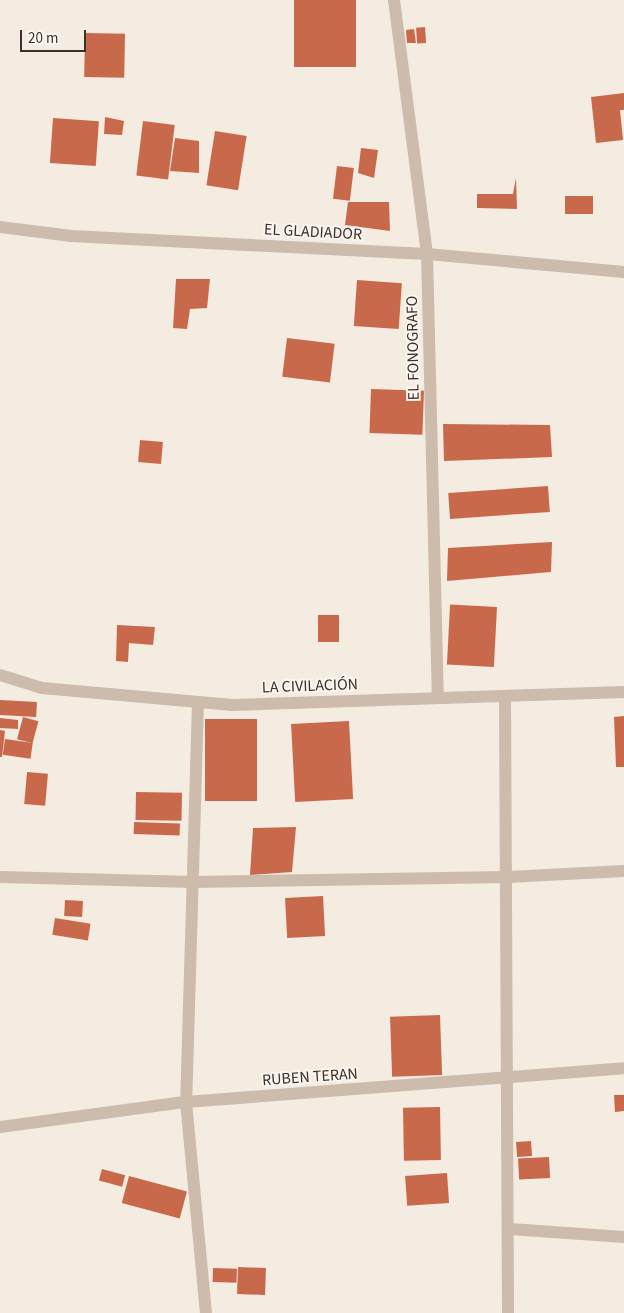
<!DOCTYPE html>
<html>
<head>
<meta charset="utf-8">
<style>
	body { margin:0 }
	#map { position:relative; width:624px; height:1313px; overflow:hidden; background:#f4ebe1; font-family:"Source Sans 3",sans-serif }
	div>[style] { position:absolute }
	[style*='--x'] { left:calc(var(--x)*1px); top:calc(var(--y)*1px); width:calc(var(--w)*1px); rotate:calc(var(--a)*1deg) }
	.building>* { inset:0; background:#c8694b; transform-origin:0 0 }
	.minor>* { height:12px; margin:-6px; padding:0 6px; transform-origin:6px; border-radius:6px; background:#cdbbac }
	span { translate:-50% -50%; white-space:nowrap; text-align:center; line-height:1.15; -webkit-text-stroke:4px #fbf5ee; paint-order:stroke }
	.street-label { font-size:16px; color:#3b302b }
	.scale { position:absolute; left:20px; top:30px; width:66px; height:22px; box-sizing:border-box; border:2px solid #3b302b; border-top:0; padding-left:6px; font-size:15px; line-height:18px; white-space:nowrap; color:#3b302b; -webkit-text-stroke:4px #fbf5ee; paint-order:stroke }
</style>
</head>
<body>
<div id="map">
	<div class="building">
		<i style="left:294px;top:0;width:62px;height:67px"></i>
		<i style="left:425px;top:27px;width:16px;height:9px;rotate:86deg"></i>
		<i style="clip-path:polygon(414px 29px,416px 43px,407px 43px,406px 30px)"></i>
		<i style="left:85px;top:33px;width:40px;height:44px;rotate:1deg"></i>
		<i style="clip-path:polygon(624px 93px,624px 110px,620px 110px,623px 140px,596px 143px,591px 97px)"></i>
		<i style="clip-path:polygon(105px 117px,124px 121px,122px 135px,104px 134px)"></i>
		<i style="left:53px;top:118px;width:46px;height:45px;rotate:4deg"></i>
		<i style="left:143px;top:121px;width:32px;height:55px;rotate:7deg"></i>
		<i style="left:215px;top:131px;width:32px;height:55px;rotate:9deg"></i>
		<i style="clip-path:polygon(175px 138px,199px 141px,199px 173px,170px 171px)"></i>
		<i style="clip-path:polygon(361px 148px,378px 150px,374px 178px,358px 173px)"></i>
		<i style="left:337px;top:166px;width:17px;height:33px;rotate:7deg"></i>
		<i style="clip-path:polygon(516px 178px,517px 209px,477px 208px,477px 194px,513px 194px)"></i>
		<i style="left:565px;top:196px;width:28px;height:18px"></i>
		<i style="clip-path:polygon(348px 202px,389px 202px,390px 231px,345px 225px)"></i>
		<i style="clip-path:polygon(176px 279px,210px 279px,207px 308px,190px 309px,187px 329px,173px 328px)"></i>
		<i style="left:357px;top:280px;width:45px;height:46px;rotate:4deg"></i>
		<i style="left:287px;top:338px;width:48px;height:39px;rotate:7deg"></i>
		<i style="left:371px;top:389px;width:53px;height:44px;rotate:2deg"></i>
		<i style="clip-path:polygon(443px 424px,550px 425px,552px 457px,444px 461px)"></i>
		<i style="left:140px;top:440px;width:23px;height:22px;rotate:5deg"></i>
		<i style="left:548px;top:486px;width:26px;height:100px;rotate:86deg"></i>
		<i style="clip-path:polygon(552px 542px,551px 572px,447px 581px,448px 548px)"></i>
		<i style="left:497px;top:607px;width:60px;height:47px;rotate:93deg"></i>
		<i style="left:318px;top:615px;width:21px;height:27px"></i>
		<i style="clip-path:polygon(117px 625px,155px 627px,153px 645px,129px 643px,128px 662px,116px 661px)"></i>
		<i style="left:0;top:700px;width:37px;height:15px;rotate:3deg"></i>
		<i style="clip-path:polygon(624px 716px,624px 767px,616px 767px,614px 717px)"></i>
		<i style="left:23px;top:717px;width:16px;height:23px;rotate:15deg"></i>
		<i style="clip-path:polygon(0 718px,18px 720px,18px 729px,0 728px)"></i>
		<i style="left:205px;top:719px;width:52px;height:82px"></i>
		<i style="left:349px;top:721px;width:78px;height:58px;rotate:87deg"></i>
		<i style="clip-path:polygon(0 730px,5px 731px,2px 757px,0 757px)"></i>
		<i style="left:5px;top:739px;width:28px;height:16px;rotate:8deg"></i>
		<i style="left:27px;top:772px;width:21px;height:32px;rotate:5deg"></i>
		<i style="left:136px;top:792px;width:46px;height:28px;rotate:1deg"></i>
		<i style="left:134px;top:822px;width:46px;height:12px;rotate:2deg"></i>
		<i style="clip-path:polygon(296px 827px,292px 872px,250px 875px,253px 828px)"></i>
		<i style="left:323px;top:896px;width:40px;height:38px;rotate:87deg"></i>
		<i style="left:65px;top:900px;width:18px;height:16px;rotate:3deg"></i>
		<i style="left:55px;top:918px;width:36px;height:17px;rotate:9deg"></i>
		<i style="left:440px;top:1015px;width:60px;height:50px;rotate:88deg"></i>
		<i style="clip-path:polygon(614px 1095px,624px 1095px,624px 1111px,615px 1112px)"></i>
		<i style="left:440px;top:1107px;width:53px;height:37px;rotate:89deg"></i>
		<i style="left:531px;top:1141px;width:15px;height:15px;rotate:86deg"></i>
		<i style="left:549px;top:1157px;width:21px;height:31px;rotate:87deg"></i>
		<i style="left:102px;top:1169px;width:24px;height:12px;rotate:15deg"></i>
		<i style="left:447px;top:1173px;width:30px;height:42px;rotate:86deg"></i>
		<i style="left:129px;top:1176px;width:60px;height:28px;rotate:15deg"></i>
		<i style="left:238px;top:1267px;width:28px;height:27px;rotate:2deg"></i>
		<i style="left:213px;top:1268px;width:24px;height:14px;rotate:2deg"></i>
	</div>
	<div class="minor">
		<i style="--x:394;--y:0;--w:256;--a:82.6"></i>
		<i style="--x:427;--y:254;--w:444;--a:88.6"></i>
		<i style="--x:0;--y:227;--w:72;--a:7.2"></i>
		<i style="--x:71;--y:236;--w:356;--a:2.9"></i>
		<i style="--x:427;--y:254;--w:198;--a:5.2"></i>
		<i style="--x:0;--y:675;--w:44;--a:17.2"></i>
		<i style="--x:42;--y:688;--w:191;--a:5.1"></i>
		<i style="--x:232;--y:705;--w:392;--a:-1.9"></i>
		<i style="--x:505;--y:697;--w:616;--a:89.72"></i>
		<i style="--x:198;--y:703;--w:399;--a:91.7"></i>
		<i style="--x:186;--y:1102;--w:212;--a:84.6"></i>
		<i style="--x:0;--y:877;--w:193;--a:1.5"></i>
		<i style="--x:193;--y:882;--w:314;--a:-0.9"></i>
		<i style="--x:507;--y:877;--w:117;--a:-2.9"></i>
		<i style="--x:0;--y:1127;--w:188;--a:-7.7"></i>
		<i style="--x:186;--y:1102;--w:439;--a:-4.4"></i>
		<i style="--x:510;--y:1229;--w:114;--a:4"></i>
	</div>
	<div class="street-label">
		<span style="left:313px;top:232px;rotate:3deg">EL GLADIADOR</span>
		<span style="left:413px;top:348px;rotate:-91deg">EL FONOGRAFO</span>
		<span style="left:310px;top:686px;rotate:-2deg">LA CIVILACIÓN</span>
		<span style="left:310px;top:1077px;rotate:-4deg">RUBEN TERAN</span>
	</div>
	<div class="scale">20 m</div>
</div>
</body>
</html>
